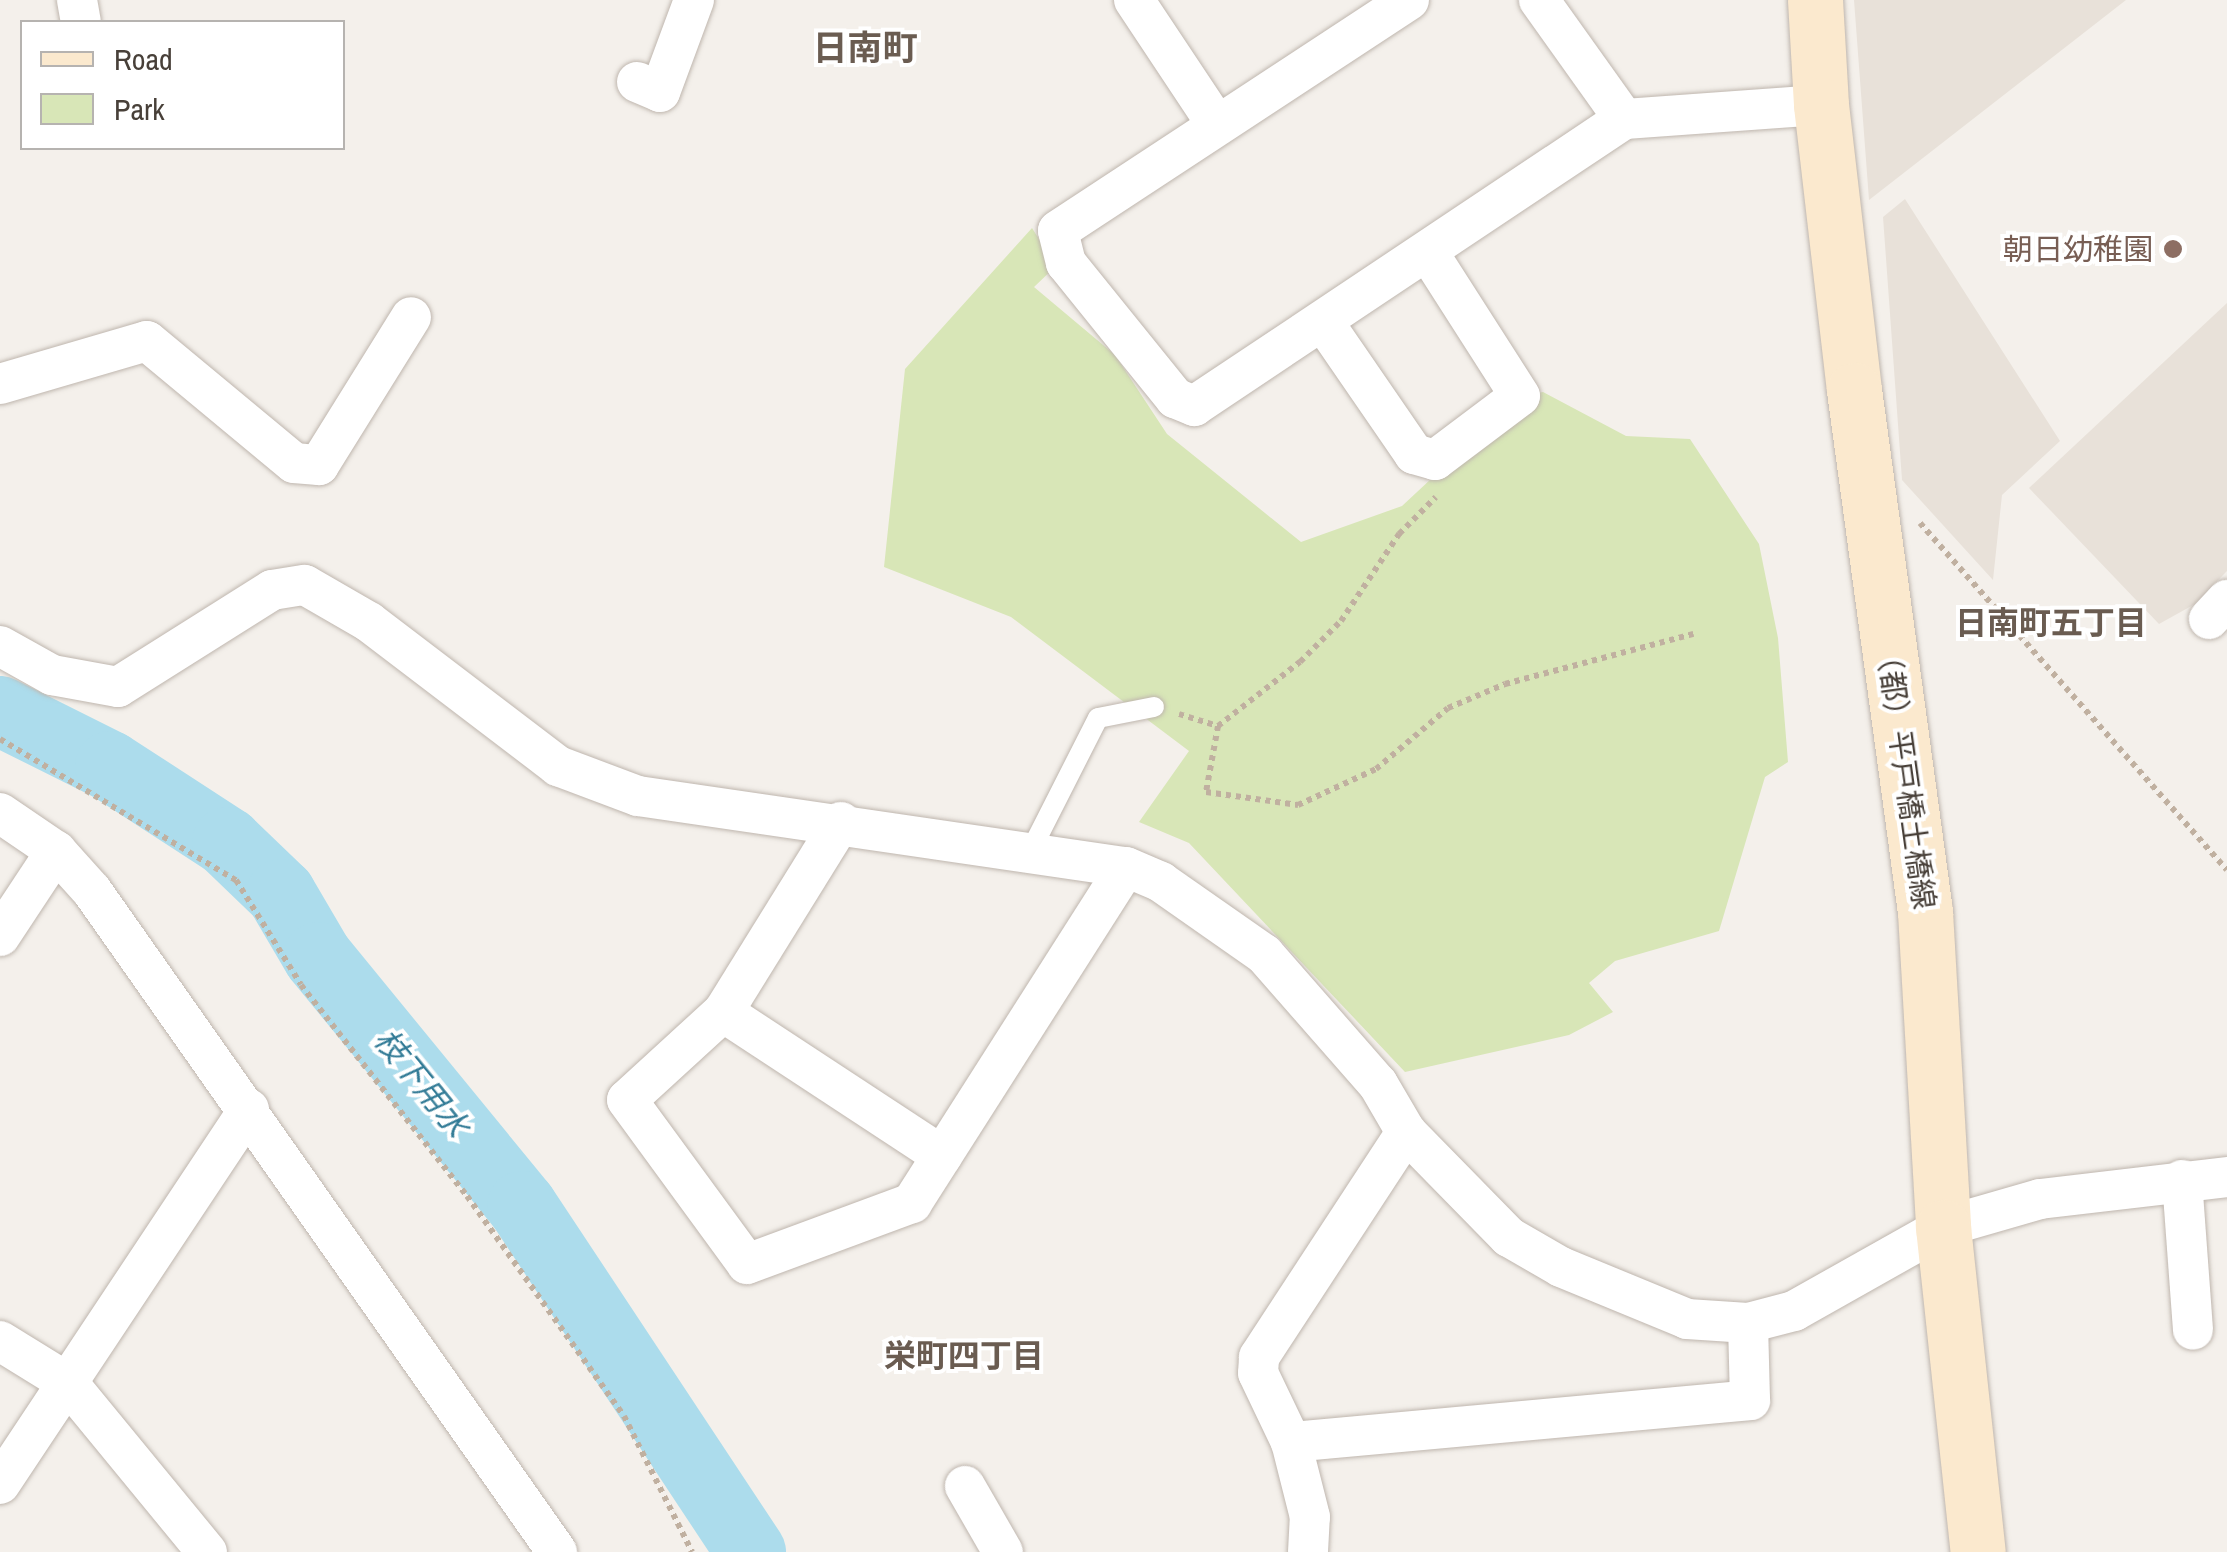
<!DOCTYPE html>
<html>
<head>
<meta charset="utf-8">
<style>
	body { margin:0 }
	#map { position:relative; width:2227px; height:1552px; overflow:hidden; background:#f4f0eb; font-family:"Archivo Narrow","Noto Sans JP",sans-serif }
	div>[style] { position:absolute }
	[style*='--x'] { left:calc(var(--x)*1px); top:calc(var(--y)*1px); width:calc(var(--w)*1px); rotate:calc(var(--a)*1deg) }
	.residential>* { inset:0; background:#e8e1d9 }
	.green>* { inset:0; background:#d8e6b7 }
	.river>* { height:70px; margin:-35px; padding:0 35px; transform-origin:35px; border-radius:35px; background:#acdcec }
	.path>* { height:6px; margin-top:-3px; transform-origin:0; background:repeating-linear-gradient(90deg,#c0b0a0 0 5px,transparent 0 10px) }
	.roads { filter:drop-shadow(0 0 2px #bfb6ae) drop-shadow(0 0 2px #bfb6ae) }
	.lane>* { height:20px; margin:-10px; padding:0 10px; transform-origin:10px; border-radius:10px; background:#fff }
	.street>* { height:40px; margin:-20px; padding:0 20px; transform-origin:20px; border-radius:20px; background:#fff }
	.secondary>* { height:55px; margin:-27.5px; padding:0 27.5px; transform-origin:27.5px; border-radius:27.5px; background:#fbe9ce }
	.dots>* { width:28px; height:28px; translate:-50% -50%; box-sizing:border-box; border:5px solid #fff; border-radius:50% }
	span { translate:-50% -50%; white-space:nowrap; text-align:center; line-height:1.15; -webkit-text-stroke:8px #fff; paint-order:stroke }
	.education-label { font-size:30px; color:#785e54 }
	.right { translate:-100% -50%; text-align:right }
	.street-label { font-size:30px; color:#484039 }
	.neighbourhood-label { font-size:32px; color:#6a5c51; font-weight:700 }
	.water-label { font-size:32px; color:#327b96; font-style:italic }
	.quarter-label { font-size:35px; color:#6a5c51; font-weight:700 }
	.legend { position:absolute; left:20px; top:20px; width:325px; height:130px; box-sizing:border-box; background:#fff; border:2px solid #b6b3b0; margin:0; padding:12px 18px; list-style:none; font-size:30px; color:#484039 }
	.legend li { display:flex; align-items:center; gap:20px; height:50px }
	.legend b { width:50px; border:2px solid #b6b3b0 }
</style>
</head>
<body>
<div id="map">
	<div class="residential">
		<i style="clip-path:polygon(1854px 0,2126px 0,1869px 200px)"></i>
		<i style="clip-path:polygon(1905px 199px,2060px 441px,2002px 495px,1993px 580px,1902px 480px,1883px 217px)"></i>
		<i style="clip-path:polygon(2227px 303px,2227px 571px,2195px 604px,2159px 624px,2029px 488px)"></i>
	</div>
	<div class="green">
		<i style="clip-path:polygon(1032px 228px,1056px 266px,1034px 287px,1115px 355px,1167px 434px,1301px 542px,1402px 506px,1520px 396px,1543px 392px,1626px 436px,1690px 439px,1759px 544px,1778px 638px,1788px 762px,1765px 777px,1719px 931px,1615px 961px,1589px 983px,1613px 1012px,1569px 1035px,1405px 1072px,1189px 843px,1139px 822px,1189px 751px,1011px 617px,884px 567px,905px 369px)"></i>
	</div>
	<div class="river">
		<i style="--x:0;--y:711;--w:123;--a:26.6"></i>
		<i style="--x:110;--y:766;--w:140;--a:33"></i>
		<i style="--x:227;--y:842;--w:75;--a:43.9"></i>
		<i style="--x:281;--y:894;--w:73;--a:59.6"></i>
		<i style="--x:318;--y:957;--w:322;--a:50.7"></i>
		<i style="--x:522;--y:1206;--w:415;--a:56.5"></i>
	</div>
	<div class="path">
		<i style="--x:1920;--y:523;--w:463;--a:48.5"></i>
		<i style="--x:1179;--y:714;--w:41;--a:17.1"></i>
		<i style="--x:1218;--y:726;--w:67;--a:100.3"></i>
		<i style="--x:1206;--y:792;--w:93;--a:8"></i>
		<i style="--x:1298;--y:805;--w:86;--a:-24.8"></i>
		<i style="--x:1376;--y:769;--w:94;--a:-40.3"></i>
		<i style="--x:1448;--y:708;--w:62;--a:-22.8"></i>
		<i style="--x:1505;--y:684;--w:195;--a:-14.9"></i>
		<i style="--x:1218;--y:726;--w:104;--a:-38"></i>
		<i style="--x:1300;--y:662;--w:58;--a:-45"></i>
		<i style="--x:1341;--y:621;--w:105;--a:-56.3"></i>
		<i style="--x:1399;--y:534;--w:52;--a:-45"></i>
		<i style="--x:0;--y:739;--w:275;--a:30.9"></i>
		<i style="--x:236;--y:880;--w:123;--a:58.2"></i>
		<i style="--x:301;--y:985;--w:268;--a:51.8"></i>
		<i style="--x:467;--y:1196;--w:270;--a:54.5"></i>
		<i style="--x:624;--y:1416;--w:152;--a:63.4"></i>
	</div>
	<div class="roads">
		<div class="lane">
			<i style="--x:1030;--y:852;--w:150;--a:-63.1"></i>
			<i style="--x:1098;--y:718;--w:57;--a:-11.1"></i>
		</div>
		<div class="street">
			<i style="--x:77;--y:0;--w:22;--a:80"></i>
			<i style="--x:1134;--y:0;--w:146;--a:56.4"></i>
			<i style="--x:1409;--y:0;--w:420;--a:146.7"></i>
			<i style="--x:1058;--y:231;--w:33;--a:76"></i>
			<i style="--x:1066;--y:263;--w:174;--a:51.1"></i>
			<i style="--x:1175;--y:398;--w:21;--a:23"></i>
			<i style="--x:1194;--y:406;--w:517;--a:-33.72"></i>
			<i style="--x:1624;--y:119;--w:197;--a:-4.1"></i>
			<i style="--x:1539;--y:0;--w:146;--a:54.5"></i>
			<i style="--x:637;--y:82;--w:25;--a:23"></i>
			<i style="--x:660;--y:92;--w:98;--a:-69.7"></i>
			<i style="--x:1324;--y:323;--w:159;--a:55.5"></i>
			<i style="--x:1414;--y:454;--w:22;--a:16"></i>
			<i style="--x:1435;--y:460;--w:106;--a:-37"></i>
			<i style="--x:1520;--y:396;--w:171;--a:-122.6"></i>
			<i style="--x:0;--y:384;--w:153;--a:-16.3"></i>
			<i style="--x:147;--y:341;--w:191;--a:39.7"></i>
			<i style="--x:294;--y:463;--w:25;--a:5"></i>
			<i style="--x:319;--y:465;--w:174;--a:-58.1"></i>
			<i style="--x:2209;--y:619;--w:26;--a:-47"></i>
			<i style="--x:0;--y:646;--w:60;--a:29.1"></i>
			<i style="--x:52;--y:675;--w:67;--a:10.3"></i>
			<i style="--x:118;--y:687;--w:182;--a:-32.2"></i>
			<i style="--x:272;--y:590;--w:33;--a:-9"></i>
			<i style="--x:305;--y:585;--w:74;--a:30"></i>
			<i style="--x:369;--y:622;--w:238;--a:37.3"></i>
			<i style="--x:558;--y:766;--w:85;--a:20.6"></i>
			<i style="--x:638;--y:796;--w:493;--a:8.3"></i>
			<i style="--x:1126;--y:867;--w:38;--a:23"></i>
			<i style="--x:1161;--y:882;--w:126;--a:35"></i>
			<i style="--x:1264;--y:954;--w:173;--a:48.8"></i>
			<i style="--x:1378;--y:1084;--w:56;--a:59.7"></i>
			<i style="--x:1406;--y:1132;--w:147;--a:45.6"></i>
			<i style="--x:1509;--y:1237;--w:60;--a:30"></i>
			<i style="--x:1561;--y:1267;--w:136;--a:22.4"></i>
			<i style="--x:1687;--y:1319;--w:61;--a:3.8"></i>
			<i style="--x:1748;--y:1323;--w:48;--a:-14.6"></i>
			<i style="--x:1794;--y:1311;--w:171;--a:-29.4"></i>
			<i style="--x:1943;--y:1227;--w:101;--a:-16.1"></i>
			<i style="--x:2040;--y:1199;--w:188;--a:-6.7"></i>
			<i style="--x:0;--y:813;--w:68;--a:34.2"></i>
			<i style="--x:56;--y:851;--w:54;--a:48"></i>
			<i style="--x:92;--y:891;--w:808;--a:54.87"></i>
			<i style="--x:841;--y:822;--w:224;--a:121.8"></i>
			<i style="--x:723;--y:1012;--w:130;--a:137.5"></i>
			<i style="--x:627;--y:1100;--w:203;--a:53.8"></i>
			<i style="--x:747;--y:1264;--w:176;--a:-20.3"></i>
			<i style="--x:912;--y:1203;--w:398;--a:-57.5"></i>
			<i style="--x:0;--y:936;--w:102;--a:-56.6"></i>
			<i style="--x:723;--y:1012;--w:262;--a:33.3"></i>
			<i style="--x:2182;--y:1180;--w:150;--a:85.8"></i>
			<i style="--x:0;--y:1341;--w:80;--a:31.7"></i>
			<i style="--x:68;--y:1383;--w:219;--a:50.6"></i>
			<i style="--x:1291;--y:1442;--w:461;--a:-5.2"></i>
			<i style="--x:1750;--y:1400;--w:77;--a:-91.5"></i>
			<i style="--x:0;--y:1484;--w:450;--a:-56.4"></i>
			<i style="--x:965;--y:1486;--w:76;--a:60.1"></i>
			<i style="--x:1308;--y:1552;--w:35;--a:-87"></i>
			<i style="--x:1310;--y:1517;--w:77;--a:-104.2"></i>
			<i style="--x:1291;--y:1442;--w:76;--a:-115.6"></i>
			<i style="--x:1258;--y:1373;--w:16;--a:-86"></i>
			<i style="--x:1259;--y:1357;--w:269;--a:-56.8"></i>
		</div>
		<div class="secondary">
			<i style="--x:1815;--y:0;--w:105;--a:86.7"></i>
			<i style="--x:1821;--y:105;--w:287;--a:83.4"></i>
			<i style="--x:1854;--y:390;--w:527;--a:82.25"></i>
			<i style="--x:1925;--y:912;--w:316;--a:86.7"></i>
			<i style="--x:1943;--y:1227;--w:327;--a:83.9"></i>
		</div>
	</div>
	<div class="dots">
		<i style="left:2173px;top:249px;background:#8d6e63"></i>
	</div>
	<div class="education-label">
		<span class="right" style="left:2153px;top:249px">朝日幼稚園</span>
	</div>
	<div class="street-label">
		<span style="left:1906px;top:775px;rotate:82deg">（都）平戸橋土橋線</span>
	</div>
	<div class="neighbourhood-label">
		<span style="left:2051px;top:623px">日南町五丁目</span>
		<span style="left:964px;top:1356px">栄町四丁目</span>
	</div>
	<div class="water-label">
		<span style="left:421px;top:1083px;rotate:51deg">枝下用水</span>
	</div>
	<div class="quarter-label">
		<span style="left:865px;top:48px">日南町</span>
	</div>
	<ul class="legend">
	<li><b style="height:12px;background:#fbe9ce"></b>Road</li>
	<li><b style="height:28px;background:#d8e6b7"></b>Park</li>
	</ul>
</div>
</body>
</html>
